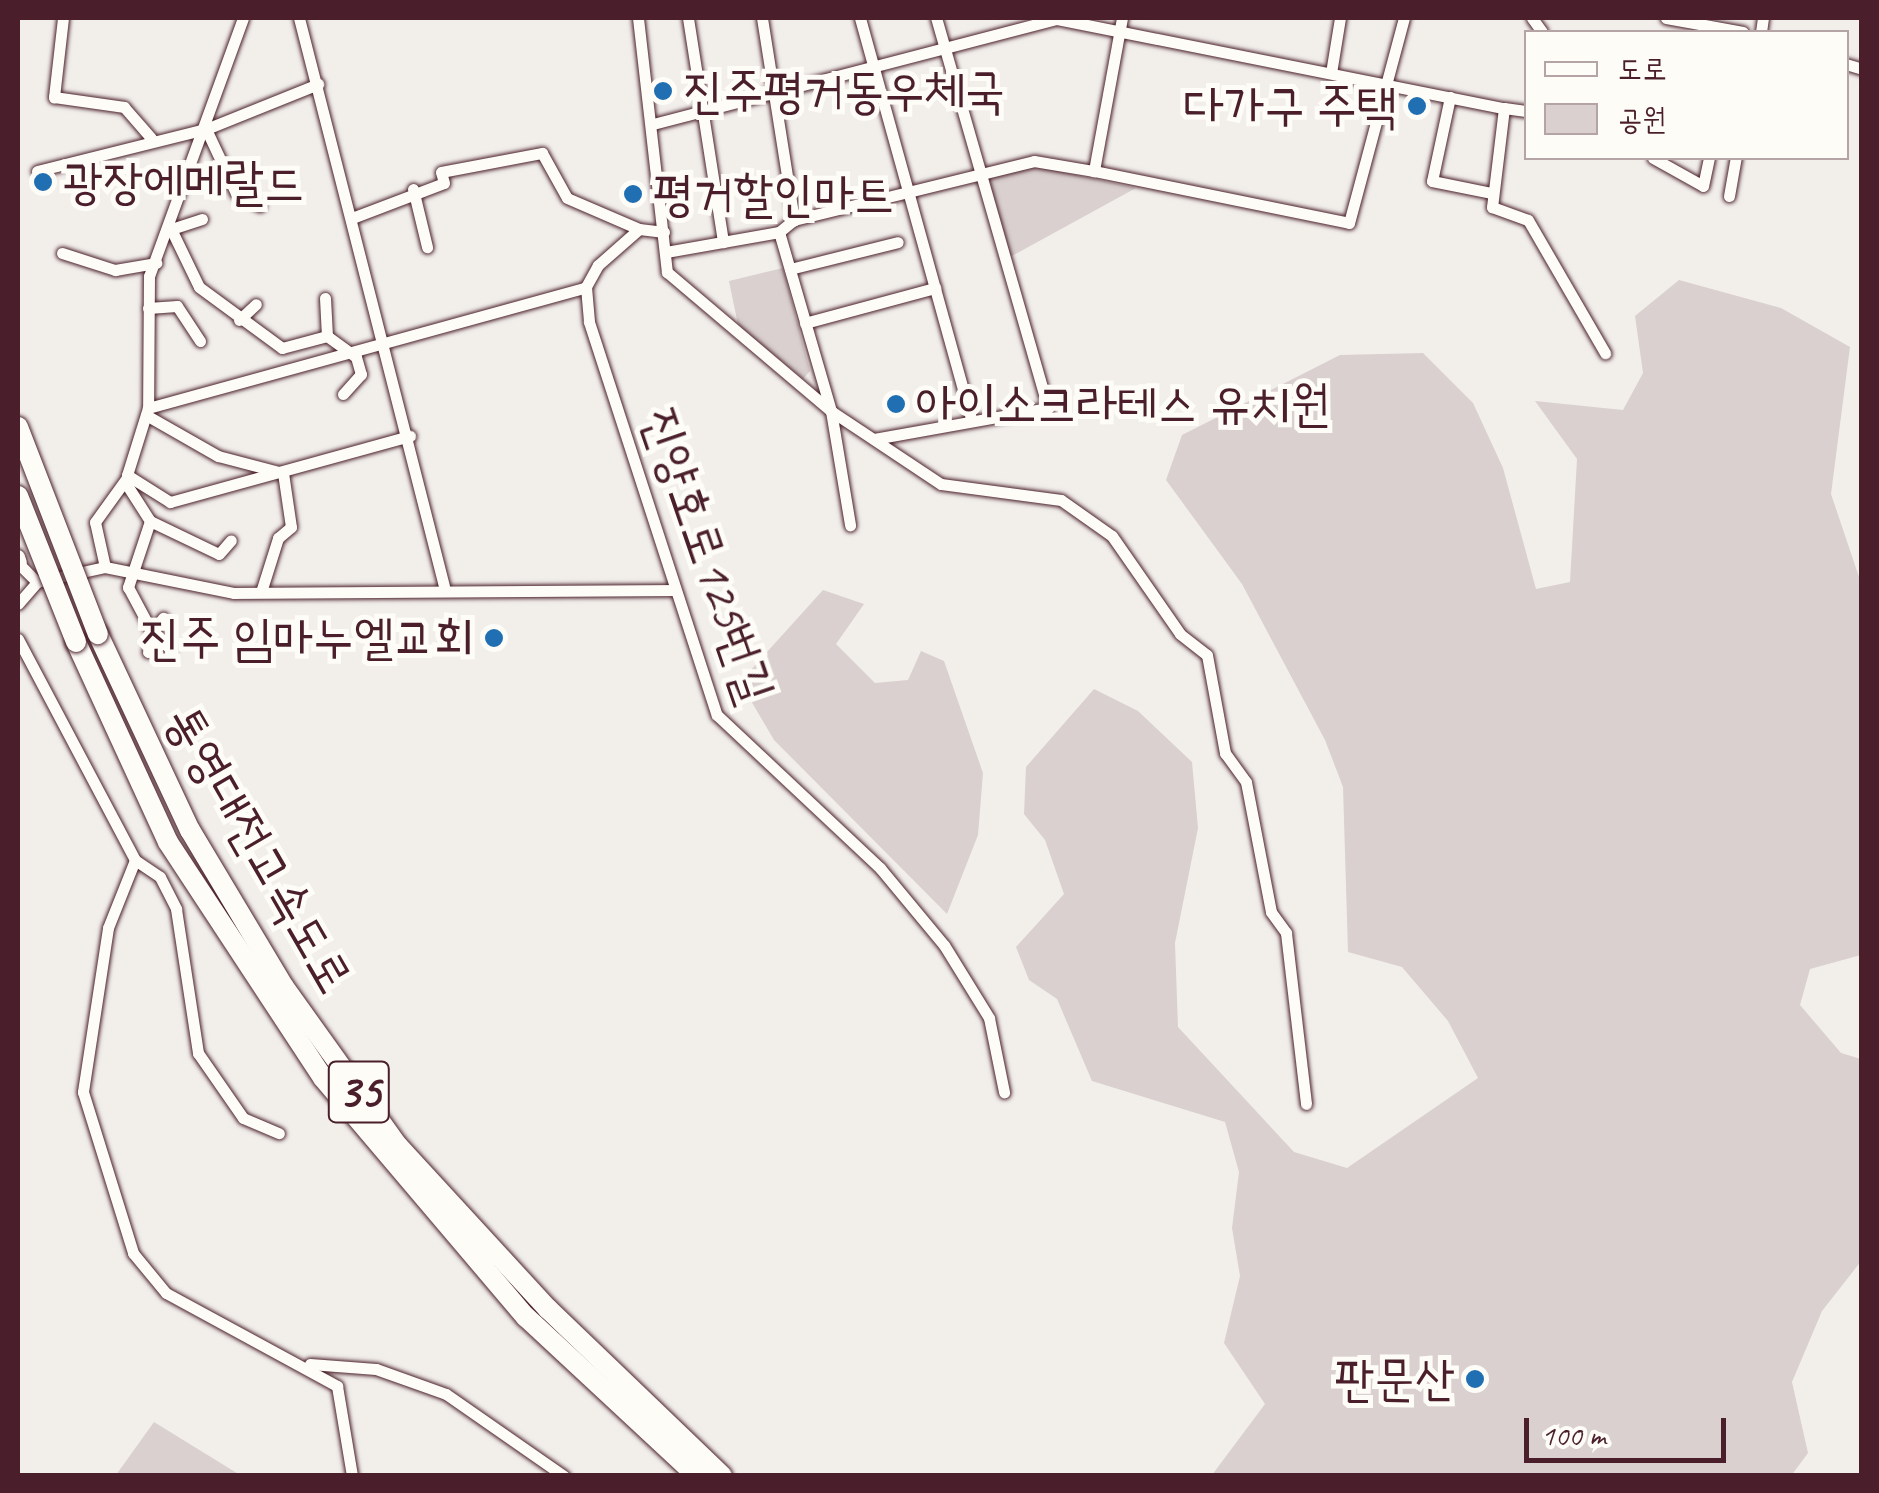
<!DOCTYPE html>
<html>
<head>
<meta charset="utf-8">
<style>
	body { margin:0 }
	#map { position:relative; width:1879px; height:1493px; overflow:hidden; background:#f2efeb; font-family:Caveat,"Poor Story",sans-serif }
	div>[style] { position:absolute }
	[style*='--x'] { left:calc(var(--x)*1px); top:calc(var(--y)*1px); width:calc(var(--w)*1px); rotate:calc(var(--a)*1deg) }
	.green>* { inset:0; background:#d9d0cf }
	.roads { filter:drop-shadow(0 0 2px #4a1f2b) drop-shadow(0 0 2px #4a1f2b) }
	.minor>* { height:11px; margin:-5.5px; padding:0 5.5px; transform-origin:5.5px; border-radius:5.5px; background:#fdfcf7 }
	.tertiary>* { height:14px; margin:-7px; padding:0 7px; transform-origin:7px; border-radius:7px; background:#fdfcf7 }
	.motorway>* { height:20px; margin:-10px; padding:0 10px; transform-origin:10px; border-radius:10px; background:#fdfcf7 }
	.bridges { filter:drop-shadow(0 0 2px #4a1f2b) drop-shadow(0 0 2px #4a1f2b) }
	.motorway-bridge>* { height:20px; margin:-10px; padding:0 10px; transform-origin:10px; border-radius:10px; background:#fdfcf7 }
	.dots>* { width:28px; height:28px; translate:-50% -50%; box-sizing:border-box; border:5px solid #fdfcf7; border-radius:50% }
	span { translate:-50% -50%; white-space:nowrap; text-align:center; line-height:1.15; -webkit-text-stroke:10px #fdfcf7; paint-order:stroke }
	.shield-label span { padding:2px 8px; background:#fdfcf7; border:2px solid; border-radius:8px; -webkit-text-stroke-width:0 }
	.shield-label { font-size:48px; color:#4a1f2b; font-weight:700 }
	.poi-label { font-size:50px; color:#4a1f2b }
	.left { translate:0 -50%; text-align:left }
	.right { translate:-100% -50%; text-align:right }
	.street-label { font-size:50px; color:#4a1f2b }
	.frame { position:absolute; inset:0; border:20px solid #4a1f2b; pointer-events:none }
	.legend { position:absolute; left:1524px; top:30px; width:325px; height:130px; box-sizing:border-box; background:#fdfcf7; border:2px solid #b5a4a5; margin:0; padding:12px 18px; list-style:none; font-size:30px; color:#4a1f2b }
	.legend li { display:flex; align-items:center; gap:20px; height:50px }
	.legend b { width:50px; border:2px solid #b5a4a5 }
	.scale { position:absolute; left:1524px; top:1418px; width:202px; height:45px; box-sizing:border-box; border:5px solid #4a1f2b; border-top:0; padding-left:12px; font-size:30px; line-height:35px; white-space:nowrap; color:#4a1f2b; -webkit-text-stroke:8px #fdfcf7; paint-order:stroke }
</style>
</head>
<body>
<div id="map">
	<div class="green">
		<i style="clip-path:polygon(1034px 166px,1136px 188px,1008px 258px,987px 180px)"></i>
		<i style="clip-path:polygon(783px 268px,810px 371px,803px 379px,738px 325px,729px 281px)"></i>
		<i style="clip-path:polygon(1679px 280px,1781px 308px,1850px 347px,1831px 494px,1861px 583px,1861px 955px,1810px 969px,1800px 1005px,1841px 1053px,1861px 1059px,1862px 1260px,1822px 1311px,1792px 1382px,1808px 1453px,1791px 1476px,1212px 1475px,1265px 1404px,1224px 1343px,1240px 1276px,1232px 1228px,1239px 1172px,1225px 1122px,1092px 1081px,1057px 999px,1029px 980px,1016px 947px,1064px 894px,1045px 840px,1024px 814px,1026px 767px,1094px 689px,1138px 711px,1192px 762px,1198px 828px,1175px 943px,1178px 1027px,1294px 1152px,1347px 1168px,1478px 1078px,1448px 1021px,1402px 967px,1348px 952px,1343px 787px,1325px 740px,1242px 584px,1166px 480px,1182px 435px,1340px 355px,1423px 353px,1473px 403px,1503px 468px,1536px 589px,1570px 582px,1577px 459px,1535px 401px,1623px 410px,1643px 373px,1635px 316px)"></i>
		<i style="clip-path:polygon(823px 590px,864px 604px,836px 644px,875px 683px,908px 680px,921px 651px,944px 661px,983px 773px,978px 835px,947px 914px,774px 740px,740px 682px)"></i>
		<i style="clip-path:polygon(154px 1422px,240px 1475px,116px 1475px)"></i>
	</div>
	<div class="roads">
		<div class="minor">
			<i style="--x:63;--y:18;--w:80;--a:96.5"></i>
			<i style="--x:54;--y:97;--w:71;--a:8.1"></i>
			<i style="--x:124;--y:107;--w:41;--a:48.9"></i>
			<i style="--x:243;--y:18;--w:275;--a:110"></i>
			<i style="--x:149;--y:276;--w:132;--a:90.4"></i>
			<i style="--x:148;--y:408;--w:70;--a:107.4"></i>
			<i style="--x:127;--y:475;--w:51;--a:32.1"></i>
			<i style="--x:170;--y:502;--w:249;--a:-15.4"></i>
			<i style="--x:299;--y:18;--w:586;--a:75.68"></i>
			<i style="--x:638;--y:18;--w:256;--a:83.5"></i>
			<i style="--x:667;--y:272;--w:215;--a:40.3"></i>
			<i style="--x:831;--y:411;--w:116;--a:80.5"></i>
			<i style="--x:688;--y:18;--w:227;--a:81.1"></i>
			<i style="--x:762;--y:18;--w:205;--a:81"></i>
			<i style="--x:860;--y:18;--w:418;--a:74.5"></i>
			<i style="--x:1122;--y:18;--w:156;--a:100.4"></i>
			<i style="--x:1094;--y:171;--w:260;--a:11.5"></i>
			<i style="--x:1349;--y:223;--w:212;--a:-75"></i>
			<i style="--x:1532;--y:18;--w:17;--a:54"></i>
			<i style="--x:1666;--y:18;--w:78;--a:10.3"></i>
			<i style="--x:1761;--y:32;--w:14;--a:-82"></i>
			<i style="--x:1846;--y:64;--w:17;--a:17"></i>
			<i style="--x:1331;--y:73;--w:56;--a:-80.7"></i>
			<i style="--x:1450;--y:97;--w:86;--a:102.1"></i>
			<i style="--x:1432;--y:181;--w:60;--a:11.5"></i>
			<i style="--x:1504;--y:108;--w:22;--a:8"></i>
			<i style="--x:653;--y:124;--w:417;--a:-14.6"></i>
			<i style="--x:1057;--y:19;--w:456;--a:11.3"></i>
			<i style="--x:1504;--y:108;--w:100;--a:96.9"></i>
			<i style="--x:1492;--y:207;--w:38;--a:20"></i>
			<i style="--x:1528;--y:220;--w:154;--a:59.9"></i>
			<i style="--x:206;--y:129;--w:71;--a:64.9"></i>
			<i style="--x:236;--y:193;--w:27;--a:28"></i>
			<i style="--x:1653;--y:158;--w:57;--a:29.2"></i>
			<i style="--x:1703;--y:186;--w:29;--a:-78"></i>
			<i style="--x:37;--y:171;--w:174;--a:-14"></i>
			<i style="--x:206;--y:129;--w:121;--a:-21.9"></i>
			<i style="--x:413;--y:189;--w:60;--a:76.4"></i>
			<i style="--x:1729;--y:196;--w:39;--a:-80"></i>
			<i style="--x:352;--y:218;--w:98;--a:-20.8"></i>
			<i style="--x:444;--y:183;--w:11;--a:-105"></i>
			<i style="--x:441;--y:172;--w:103;--a:-10.7"></i>
			<i style="--x:542;--y:153;--w:51;--a:60.9"></i>
			<i style="--x:567;--y:198;--w:78;--a:23.3"></i>
			<i style="--x:202;--y:219;--w:33;--a:162"></i>
			<i style="--x:171;--y:229;--w:64;--a:64.2"></i>
			<i style="--x:199;--y:287;--w:103;--a:36.3"></i>
			<i style="--x:282;--y:348;--w:47;--a:-14.9"></i>
			<i style="--x:327;--y:336;--w:36;--a:36"></i>
			<i style="--x:356;--y:357;--w:18;--a:74"></i>
			<i style="--x:361;--y:374;--w:27;--a:132"></i>
			<i style="--x:664;--y:232;--w:25;--a:-173"></i>
			<i style="--x:639;--y:229;--w:55;--a:138.7"></i>
			<i style="--x:598;--y:265;--w:25;--a:119"></i>
			<i style="--x:586;--y:287;--w:35;--a:85"></i>
			<i style="--x:589;--y:322;--w:413;--a:72"></i>
			<i style="--x:717;--y:715;--w:224;--a:43.2"></i>
			<i style="--x:880;--y:868;--w:100;--a:50.3"></i>
			<i style="--x:944;--y:945;--w:86;--a:58.3"></i>
			<i style="--x:989;--y:1018;--w:76;--a:78.5"></i>
			<i style="--x:779;--y:232;--w:186;--a:73.8"></i>
			<i style="--x:831;--y:411;--w:132;--a:33.6"></i>
			<i style="--x:941;--y:484;--w:121;--a:7.6"></i>
			<i style="--x:1061;--y:500;--w:62;--a:35.2"></i>
			<i style="--x:1112;--y:536;--w:119;--a:55.2"></i>
			<i style="--x:1180;--y:634;--w:34;--a:38"></i>
			<i style="--x:1207;--y:655;--w:100;--a:79.6"></i>
			<i style="--x:1225;--y:753;--w:36;--a:54"></i>
			<i style="--x:1246;--y:782;--w:132;--a:79.1"></i>
			<i style="--x:1271;--y:912;--w:26;--a:54"></i>
			<i style="--x:1286;--y:933;--w:172;--a:83.3"></i>
			<i style="--x:666;--y:252;--w:115;--a:-10"></i>
			<i style="--x:779;--y:232;--w:19;--a:-39"></i>
			<i style="--x:794;--y:220;--w:247;--a:-13.8"></i>
			<i style="--x:1034;--y:161;--w:61;--a:9.5"></i>
			<i style="--x:62;--y:253;--w:56;--a:17.8"></i>
			<i style="--x:115;--y:270;--w:42;--a:-9.7"></i>
			<i style="--x:790;--y:269;--w:111;--a:-14"></i>
			<i style="--x:325;--y:298;--w:38;--a:87"></i>
			<i style="--x:148;--y:308;--w:29;--a:-4"></i>
			<i style="--x:177;--y:306;--w:42;--a:56.7"></i>
			<i style="--x:239;--y:320;--w:23;--a:-43"></i>
			<i style="--x:805;--y:323;--w:135;--a:-15.1"></i>
			<i style="--x:148;--y:408;--w:454;--a:-15.4"></i>
			<i style="--x:146;--y:415;--w:83;--a:29.7"></i>
			<i style="--x:218;--y:456;--w:67;--a:14.7"></i>
			<i style="--x:874;--y:439;--w:177;--a:-10.1"></i>
			<i style="--x:1048;--y:408;--w:406;--a:-106"></i>
			<i style="--x:125;--y:482;--w:46;--a:57.3"></i>
			<i style="--x:150;--y:521;--w:70;--a:108.4"></i>
			<i style="--x:128;--y:587;--w:51;--a:61.9"></i>
			<i style="--x:152;--y:632;--w:18;--a:-52"></i>
			<i style="--x:150;--y:521;--w:76;--a:25.6"></i>
			<i style="--x:219;--y:554;--w:18;--a:-49"></i>
			<i style="--x:18;--y:563;--w:27;--a:45"></i>
			<i style="--x:37;--y:582;--w:29;--a:131"></i>
			<i style="--x:105;--y:567;--w:46;--a:-102.5"></i>
			<i style="--x:95;--y:522;--w:53;--a:-54.2"></i>
			<i style="--x:37;--y:582;--w:70;--a:-12.4"></i>
			<i style="--x:105;--y:567;--w:132;--a:11.4"></i>
			<i style="--x:234;--y:593;--w:440;--a:-0.4"></i>
			<i style="--x:261;--y:592;--w:57;--a:-72.5"></i>
			<i style="--x:278;--y:538;--w:17;--a:-40"></i>
			<i style="--x:291;--y:527;--w:55;--a:-98.4"></i>
			<i style="--x:18;--y:639;--w:250;--a:62.1"></i>
			<i style="--x:135;--y:860;--w:73;--a:111.7"></i>
			<i style="--x:108;--y:928;--w:166;--a:98.7"></i>
			<i style="--x:83;--y:1092;--w:169;--a:72.7"></i>
			<i style="--x:133;--y:1253;--w:52;--a:50.5"></i>
			<i style="--x:166;--y:1293;--w:195;--a:28.5"></i>
			<i style="--x:337;--y:1386;--w:91;--a:80.5"></i>
			<i style="--x:148;--y:652;--w:20;--a:-79"></i>
			<i style="--x:152;--y:632;--w:25;--a:43"></i>
			<i style="--x:135;--y:860;--w:30;--a:34"></i>
			<i style="--x:160;--y:877;--w:36;--a:63"></i>
			<i style="--x:176;--y:909;--w:146;--a:81.3"></i>
			<i style="--x:198;--y:1053;--w:79;--a:55.3"></i>
			<i style="--x:243;--y:1118;--w:39;--a:23"></i>
			<i style="--x:310;--y:1364;--w:66;--a:4.3"></i>
			<i style="--x:376;--y:1369;--w:74;--a:19.7"></i>
			<i style="--x:446;--y:1394;--w:144;--a:34.8"></i>
		</div>
		<div class="tertiary">
			<i style="--x:18;--y:557;--w:6;--a:72"></i>
		</div>
		<div class="motorway">
			<i style="--x:98;--y:634;--w:217;--a:64.9"></i>
			<i style="--x:190;--y:830;--w:183;--a:59.1"></i>
			<i style="--x:284;--y:987;--w:196;--a:54.4"></i>
			<i style="--x:398;--y:1146;--w:222;--a:47.4"></i>
			<i style="--x:548;--y:1309;--w:241;--a:43.8"></i>
			<i style="--x:76;--y:642;--w:220;--a:65.3"></i>
			<i style="--x:168;--y:842;--w:282;--a:56.7"></i>
			<i style="--x:323;--y:1078;--w:314;--a:49.7"></i>
			<i style="--x:526;--y:1317;--w:233;--a:42.9"></i>
		</div>
	</div>
	<div class="bridges">
		<div class="motorway-bridge">
			<i style="--x:18;--y:427;--w:222;--a:68.9"></i>
			<i style="--x:18;--y:496;--w:157;--a:68.3"></i>
		</div>
	</div>
	<div class="dots">
		<i style="left:663px;top:91px;background:#1f6fb2"></i>
		<i style="left:1417px;top:106px;background:#1f6fb2"></i>
		<i style="left:43px;top:182px;background:#1f6fb2"></i>
		<i style="left:633px;top:194px;background:#1f6fb2"></i>
		<i style="left:896px;top:404px;background:#1f6fb2"></i>
		<i style="left:494px;top:638px;background:#1f6fb2"></i>
		<i style="left:1475px;top:1379px;background:#1f6fb2"></i>
	</div>
	<div class="shield-label">
		<span style="left:359px;top:1092px">35</span>
	</div>
	<div class="poi-label">
		<span class="left" style="left:683px;top:91px">진주평거동우체국</span>
		<span class="right" style="left:1397px;top:106px">다가구 주택</span>
		<span class="left" style="left:63px;top:182px">광장에메랄드</span>
		<span class="left" style="left:653px;top:194px">평거할인마트</span>
		<span class="left" style="left:916px;top:404px">아이소크라테스 유치원</span>
		<span class="right" style="left:474px;top:638px">진주 임마누엘교회</span>
		<span class="right" style="left:1455px;top:1379px">판문산</span>
	</div>
	<div class="street-label">
		<span style="left:708px;top:555px;rotate:71deg">진양호로125번길</span>
		<span style="left:259px;top:849px;rotate:60deg">통영대전고속도로</span>
	</div>
	<div class="frame"></div>
	<ul class="legend">
	<li><b style="height:12px;background:#fdfcf7"></b>도로</li>
	<li><b style="height:28px;background:#d9d0cf"></b>공원</li>
	</ul>
	<div class="scale">100 m</div>
</div>
</body>
</html>
